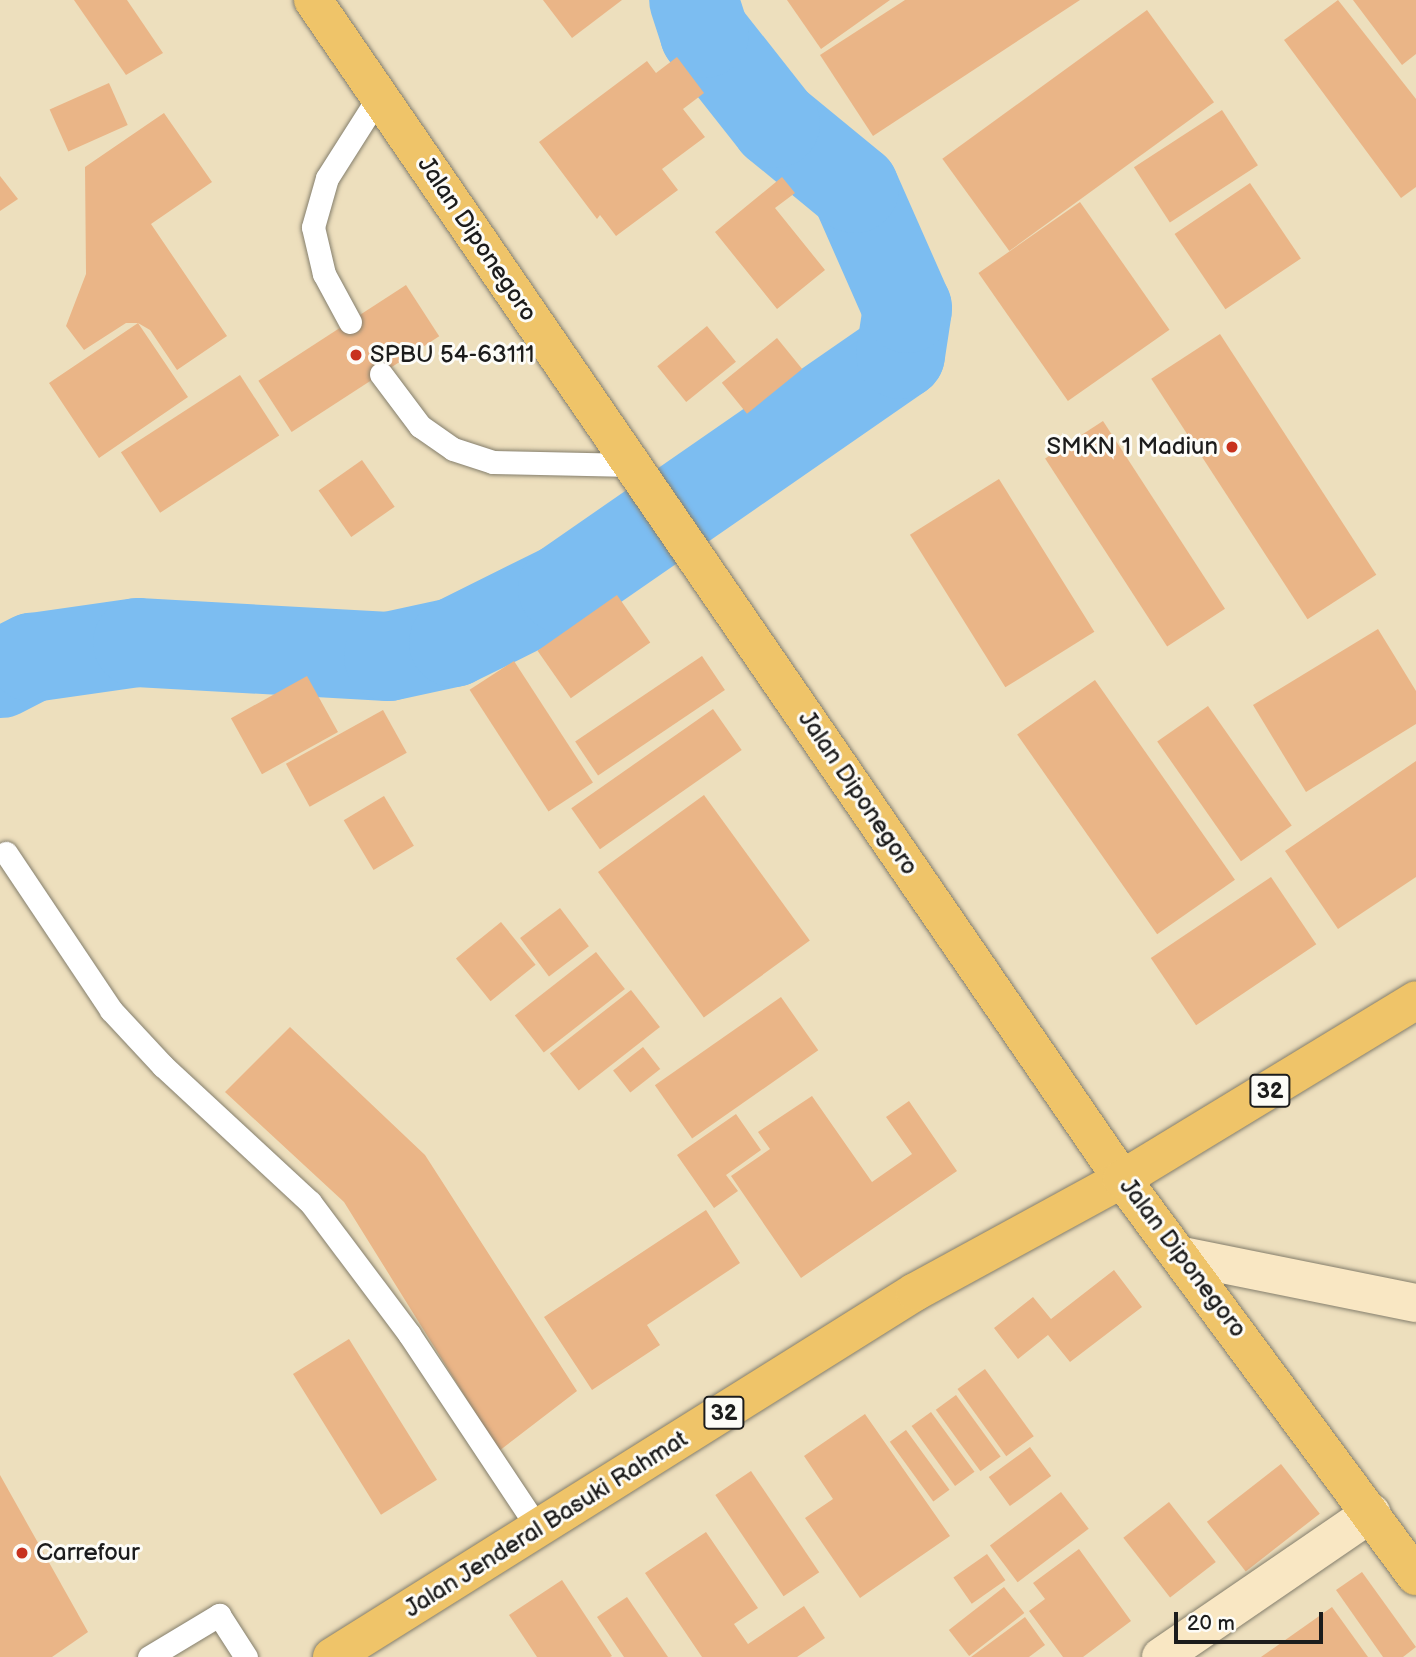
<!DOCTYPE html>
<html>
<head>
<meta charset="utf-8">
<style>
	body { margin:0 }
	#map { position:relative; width:1416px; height:1657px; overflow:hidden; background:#eddfbd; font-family:"Balsamiq Sans",sans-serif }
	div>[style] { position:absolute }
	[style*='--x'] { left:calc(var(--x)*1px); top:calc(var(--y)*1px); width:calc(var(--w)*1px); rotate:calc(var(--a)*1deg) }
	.river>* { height:89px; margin:-44.5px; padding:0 44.5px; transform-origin:44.5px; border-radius:44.5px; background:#7cbdf1 }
	.building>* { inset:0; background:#eab587; transform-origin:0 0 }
	.roads { filter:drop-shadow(0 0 2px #847e6c) drop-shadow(0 0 2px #847e6c) }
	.lane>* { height:23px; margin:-11.5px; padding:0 11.5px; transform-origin:11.5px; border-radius:11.5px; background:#fff }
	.secondary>* { height:38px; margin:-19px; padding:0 19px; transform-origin:19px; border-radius:19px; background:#f9e7c3 }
	.primary>* { height:38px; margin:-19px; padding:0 19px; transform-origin:19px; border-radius:19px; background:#efc469 }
	.highway>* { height:38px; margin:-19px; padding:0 19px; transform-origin:19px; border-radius:19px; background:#efc469 }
	.dots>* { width:19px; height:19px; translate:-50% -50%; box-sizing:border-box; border:4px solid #fdfcf7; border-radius:50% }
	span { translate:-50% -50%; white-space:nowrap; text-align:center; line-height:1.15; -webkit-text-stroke:6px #fdfcf7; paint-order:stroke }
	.shield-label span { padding:2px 5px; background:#fdfcf7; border:2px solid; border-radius:5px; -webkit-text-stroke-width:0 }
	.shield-label { font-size:23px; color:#1c1c1c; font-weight:700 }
	.street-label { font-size:24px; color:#1c1c1c }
	.poi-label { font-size:24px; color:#1c1c1c }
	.left { translate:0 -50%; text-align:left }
	.right { translate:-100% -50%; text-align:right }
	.scale { position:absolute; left:1174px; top:1612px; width:149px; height:32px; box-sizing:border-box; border:4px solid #1c1c1c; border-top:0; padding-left:9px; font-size:21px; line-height:24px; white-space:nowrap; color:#1c1c1c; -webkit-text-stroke:5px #fdfcf7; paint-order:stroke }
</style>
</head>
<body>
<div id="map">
	<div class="river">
		<i style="--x:0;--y:673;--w:36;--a:-27"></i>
		<i style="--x:32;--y:657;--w:106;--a:-8.1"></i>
		<i style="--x:137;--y:642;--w:251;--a:3.2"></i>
		<i style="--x:388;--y:656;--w:66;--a:-12.2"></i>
		<i style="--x:453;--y:642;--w:122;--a:-26.4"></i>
		<i style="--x:562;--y:588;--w:411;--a:-34.7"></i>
		<i style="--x:900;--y:354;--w:47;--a:-81.3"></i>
		<i style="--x:907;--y:308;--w:131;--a:-113.8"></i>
		<i style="--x:854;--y:188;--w:102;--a:-140.6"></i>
		<i style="--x:775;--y:123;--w:115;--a:-128.3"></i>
		<i style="--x:704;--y:33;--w:35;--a:-108"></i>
	</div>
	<div class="building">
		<i style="clip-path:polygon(74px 0,127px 0,163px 53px,126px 75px)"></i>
		<i style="clip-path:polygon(543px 0,622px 0,572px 38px)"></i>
		<i style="clip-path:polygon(787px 0,890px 0,821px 49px)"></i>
		<i style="clip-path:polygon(905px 0,1080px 0,873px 136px,820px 55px)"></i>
		<i style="clip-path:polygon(1338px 0,1416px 99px,1416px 187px,1401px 198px,1284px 40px)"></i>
		<i style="clip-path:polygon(1353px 0,1416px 0,1416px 54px,1402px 65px)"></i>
		<i style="left:1147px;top:10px;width:114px;height:253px;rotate:54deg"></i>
		<i style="clip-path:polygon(677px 57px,704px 93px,683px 109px,705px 137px,662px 169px,678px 190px,616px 236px,600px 215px,597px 219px,539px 142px,647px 61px,656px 73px)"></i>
		<i style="left:109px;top:83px;width:46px;height:65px;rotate:66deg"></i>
		<i style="left:1222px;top:110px;width:66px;height:105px;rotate:57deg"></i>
		<i style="clip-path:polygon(164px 113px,212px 182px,151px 224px,227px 336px,177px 370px,150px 330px,138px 323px,188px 397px,99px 458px,49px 383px,138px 323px,126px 323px,84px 350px,66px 326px,86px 274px,85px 167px)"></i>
		<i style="clip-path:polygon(0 176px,18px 199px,0 211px)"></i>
		<i style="clip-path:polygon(782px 177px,795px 193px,775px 208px,825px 270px,777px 309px,715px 232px)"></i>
		<i style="left:1250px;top:183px;width:91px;height:91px;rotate:56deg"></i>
		<i style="left:1080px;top:202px;width:156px;height:124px;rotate:55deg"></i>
		<i style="left:406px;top:285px;width:61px;height:176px;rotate:57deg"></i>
		<i style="left:707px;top:326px;width:46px;height:64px;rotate:51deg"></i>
		<i style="left:1220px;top:334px;width:287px;height:82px;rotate:57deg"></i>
		<i style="left:777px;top:338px;width:40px;height:71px;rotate:51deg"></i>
		<i style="left:240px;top:375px;width:72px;height:142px;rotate:57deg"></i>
		<i style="left:1103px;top:421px;width:224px;height:69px;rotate:57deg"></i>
		<i style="left:362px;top:460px;width:57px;height:53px;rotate:55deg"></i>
		<i style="left:999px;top:479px;width:180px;height:105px;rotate:58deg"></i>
		<i style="left:617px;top:595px;width:58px;height:97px;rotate:55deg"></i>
		<i style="clip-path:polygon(1378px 629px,1416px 691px,1416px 724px,1306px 792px,1253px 705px)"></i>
		<i style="left:702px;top:656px;width:41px;height:153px;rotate:56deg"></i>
		<i style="left:514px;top:661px;width:145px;height:53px;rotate:57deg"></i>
		<i style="left:307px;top:676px;width:64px;height:87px;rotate:61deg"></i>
		<i style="left:1095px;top:680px;width:244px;height:95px;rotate:55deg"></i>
		<i style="left:1208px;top:706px;width:146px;height:62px;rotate:55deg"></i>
		<i style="left:713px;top:709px;width:50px;height:173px;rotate:55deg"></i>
		<i style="left:383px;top:710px;width:49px;height:111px;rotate:61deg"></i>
		<i style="clip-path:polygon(1416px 761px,1416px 877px,1338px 929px,1285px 851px)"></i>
		<i style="left:704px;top:795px;width:180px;height:131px;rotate:54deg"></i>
		<i style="left:384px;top:796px;width:58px;height:47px;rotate:59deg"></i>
		<i style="left:1271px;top:877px;width:81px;height:145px;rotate:56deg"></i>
		<i style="left:560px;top:908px;width:48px;height:50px;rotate:53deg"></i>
		<i style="left:501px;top:922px;width:55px;height:58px;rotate:51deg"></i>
		<i style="left:596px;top:952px;width:47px;height:103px;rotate:52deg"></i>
		<i style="left:631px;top:990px;width:47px;height:103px;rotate:52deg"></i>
		<i style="left:781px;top:997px;width:65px;height:154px;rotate:55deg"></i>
		<i style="clip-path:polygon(290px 1027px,425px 1155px,577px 1391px,499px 1451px,344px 1202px,225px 1092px)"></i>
		<i style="left:643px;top:1047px;width:28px;height:38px;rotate:52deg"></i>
		<i style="clip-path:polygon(812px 1096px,872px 1182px,912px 1154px,886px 1117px,909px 1101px,957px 1171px,801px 1278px,731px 1176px,770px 1149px,758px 1132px)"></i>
		<i style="clip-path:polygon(736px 1114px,761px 1150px,726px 1175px,738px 1191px,714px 1208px,677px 1155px)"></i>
		<i style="clip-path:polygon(706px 1210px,740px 1263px,647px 1325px,660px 1345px,592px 1390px,544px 1317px)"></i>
		<i style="clip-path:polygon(1114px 1270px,1142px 1307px,1070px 1362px,1048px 1335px,1018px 1359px,994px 1328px,1033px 1297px,1051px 1319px)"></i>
		<i style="left:349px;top:1339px;width:166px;height:66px;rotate:58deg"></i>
		<i style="left:985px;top:1369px;width:83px;height:34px;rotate:54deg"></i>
		<i style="left:956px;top:1395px;width:76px;height:25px;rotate:54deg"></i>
		<i style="left:931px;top:1412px;width:74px;height:24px;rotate:54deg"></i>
		<i style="clip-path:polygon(865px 1414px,950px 1536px,860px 1598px,805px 1518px,833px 1499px,804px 1456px)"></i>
		<i style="left:906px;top:1430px;width:74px;height:20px;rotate:54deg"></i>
		<i style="left:1030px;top:1447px;width:36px;height:51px;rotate:54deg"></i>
		<i style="left:1281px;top:1464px;width:63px;height:94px;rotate:52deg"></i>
		<i style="left:751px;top:1471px;width:122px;height:43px;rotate:56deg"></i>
		<i style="clip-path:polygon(0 1475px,88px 1632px,52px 1657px,0 1657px)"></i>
		<i style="left:1061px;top:1492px;width:46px;height:89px;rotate:53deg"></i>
		<i style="left:1169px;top:1502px;width:76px;height:58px;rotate:52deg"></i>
		<i style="clip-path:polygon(706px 1532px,758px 1608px,734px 1624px,748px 1644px,804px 1606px,825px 1638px,797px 1657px,702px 1657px,645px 1573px)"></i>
		<i style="clip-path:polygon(1079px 1549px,1131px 1621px,1083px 1657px,1063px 1657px,1029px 1611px,1045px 1599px,1033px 1583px)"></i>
		<i style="left:987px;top:1554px;width:32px;height:41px;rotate:55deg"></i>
		<i style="clip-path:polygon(1362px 1572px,1416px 1647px,1403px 1657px,1383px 1657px,1336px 1590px)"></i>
		<i style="clip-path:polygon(562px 1580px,612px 1656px,610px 1657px,537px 1657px,509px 1615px)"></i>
		<i style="left:1004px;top:1587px;width:33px;height:70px;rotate:52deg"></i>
		<i style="clip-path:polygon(627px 1597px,668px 1657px,624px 1657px,597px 1617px)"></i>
		<i style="clip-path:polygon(1332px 1607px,1368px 1657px,1261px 1657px)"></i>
		<i style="clip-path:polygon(1025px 1617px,1045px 1645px,1029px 1657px,971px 1657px)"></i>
	</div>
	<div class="roads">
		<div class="lane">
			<i style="--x:350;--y:322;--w:55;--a:-118.4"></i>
			<i style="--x:324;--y:274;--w:48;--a:-103.2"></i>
			<i style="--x:313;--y:227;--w:51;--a:-74.1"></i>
			<i style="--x:327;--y:178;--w:97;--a:-57.6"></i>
			<i style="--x:381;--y:374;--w:65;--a:53.1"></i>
			<i style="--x:420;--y:426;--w:40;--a:34.9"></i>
			<i style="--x:453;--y:449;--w:42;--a:18"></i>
			<i style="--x:493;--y:462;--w:140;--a:1.2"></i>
			<i style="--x:6;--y:853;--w:189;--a:56.2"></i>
			<i style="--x:111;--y:1010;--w:76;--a:47.1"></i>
			<i style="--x:163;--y:1066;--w:200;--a:42.8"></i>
			<i style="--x:310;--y:1202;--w:165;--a:53.1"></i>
			<i style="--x:409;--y:1334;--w:235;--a:56.4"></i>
			<i style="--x:149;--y:1657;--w:82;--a:-31"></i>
			<i style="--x:219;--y:1615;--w:50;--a:57.3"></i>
		</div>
		<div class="secondary">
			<i style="--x:1182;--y:1256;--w:239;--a:11.4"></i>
			<i style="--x:1161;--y:1657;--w:255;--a:-34.4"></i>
		</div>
		<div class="primary">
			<i style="--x:313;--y:0;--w:1430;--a:55.54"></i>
			<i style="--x:1122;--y:1179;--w:494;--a:53.5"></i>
		</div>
		<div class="highway">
			<i style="--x:332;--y:1657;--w:688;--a:-32.05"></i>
			<i style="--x:915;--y:1292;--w:236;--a:-28.6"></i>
			<i style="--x:1122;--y:1179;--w:344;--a:-31.3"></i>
		</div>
	</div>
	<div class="dots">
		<i style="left:356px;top:355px;background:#c8321e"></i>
		<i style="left:1232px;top:447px;background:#c8321e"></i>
		<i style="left:22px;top:1553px;background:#c8321e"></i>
	</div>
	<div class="shield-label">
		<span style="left:1270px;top:1091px">32</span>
		<span style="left:724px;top:1413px">32</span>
	</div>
	<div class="street-label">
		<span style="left:477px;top:239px;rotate:56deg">Jalan Diponegoro</span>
		<span style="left:858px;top:793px;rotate:56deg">Jalan Diponegoro</span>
		<span style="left:1183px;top:1258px;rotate:53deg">Jalan Diponegoro</span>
		<span style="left:546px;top:1524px;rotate:-32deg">Jalan Jenderal Basuki Rahmat</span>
	</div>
	<div class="poi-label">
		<span class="left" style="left:370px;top:355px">SPBU 54-63111</span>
		<span class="right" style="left:1218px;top:447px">SMKN 1 Madiun</span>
		<span class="left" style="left:36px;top:1553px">Carrefour</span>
	</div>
	<div class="scale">20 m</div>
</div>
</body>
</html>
